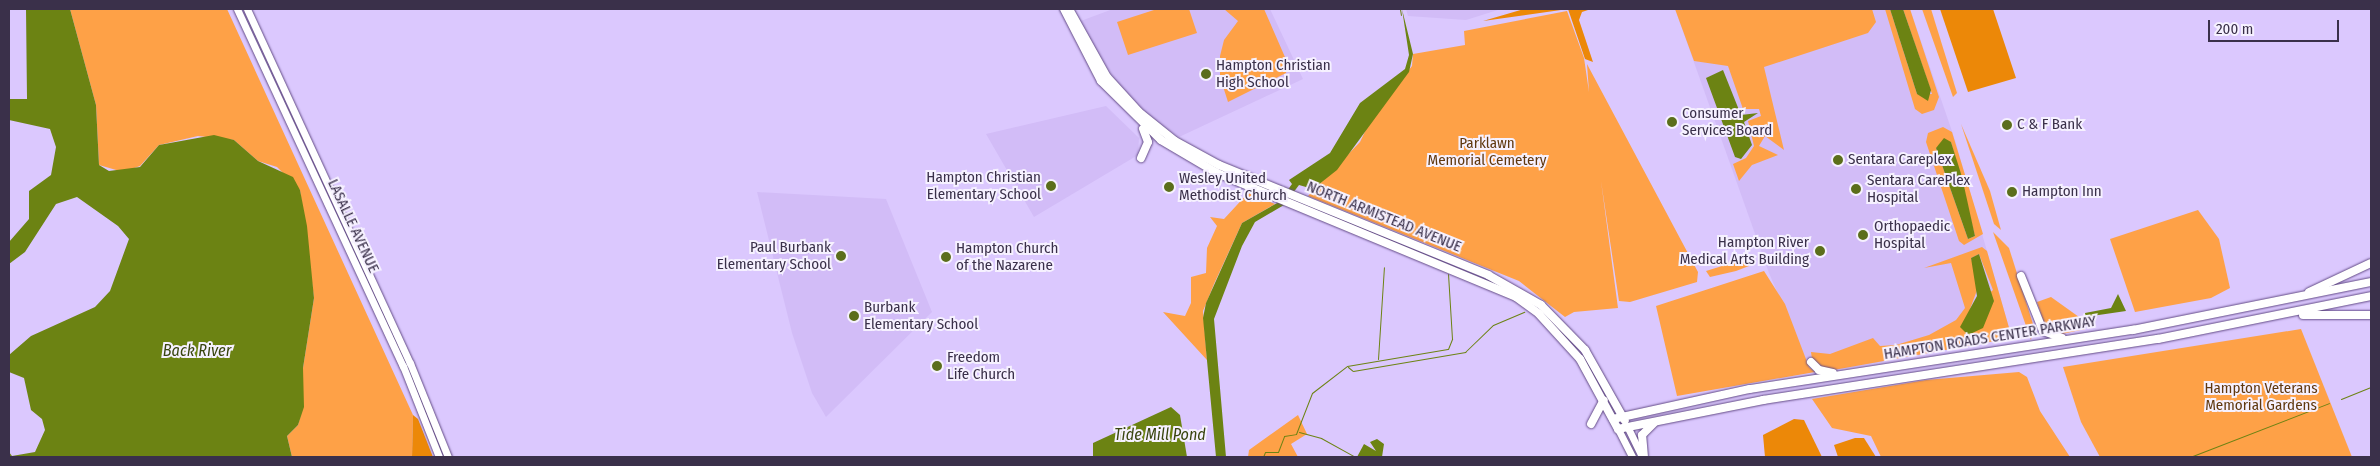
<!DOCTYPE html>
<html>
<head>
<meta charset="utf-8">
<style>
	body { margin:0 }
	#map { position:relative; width:2380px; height:466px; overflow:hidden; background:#dbc8fe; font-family:"Fira Sans Condensed",sans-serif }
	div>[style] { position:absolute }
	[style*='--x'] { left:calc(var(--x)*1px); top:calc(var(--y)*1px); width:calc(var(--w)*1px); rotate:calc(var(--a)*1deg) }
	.built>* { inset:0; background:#d2bcf7 }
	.green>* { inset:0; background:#fea147 }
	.forest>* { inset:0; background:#ec8808 }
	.water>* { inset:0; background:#6c8313 }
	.stream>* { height:1px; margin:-0.5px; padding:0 0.5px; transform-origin:0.5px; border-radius:0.5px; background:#6c8313 }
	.roads { filter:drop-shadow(0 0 1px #634b86) drop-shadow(0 0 1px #634b86) }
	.secondary>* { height:7px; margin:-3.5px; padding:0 3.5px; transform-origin:3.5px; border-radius:3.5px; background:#fff }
	.primary>* { height:8px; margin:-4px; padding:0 4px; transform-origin:4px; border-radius:4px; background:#fff }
	.dots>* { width:14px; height:14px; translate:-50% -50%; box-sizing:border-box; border:2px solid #f6f1ff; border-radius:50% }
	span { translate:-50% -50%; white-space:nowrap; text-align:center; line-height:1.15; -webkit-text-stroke:4px #f6f1ff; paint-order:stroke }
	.poi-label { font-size:15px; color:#3a304a }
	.left { translate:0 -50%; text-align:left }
	.right { translate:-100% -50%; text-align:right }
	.park-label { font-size:15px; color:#60380f }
	.street-label { font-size:15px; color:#3a304a }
	.water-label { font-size:16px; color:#39450f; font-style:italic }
	.frame { position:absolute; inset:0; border:10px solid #3a304a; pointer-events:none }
	.scale { position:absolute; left:2208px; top:20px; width:131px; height:22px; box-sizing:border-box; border:2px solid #3a304a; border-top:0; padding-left:6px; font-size:15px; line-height:18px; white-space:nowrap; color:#3a304a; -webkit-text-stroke:4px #f6f1ff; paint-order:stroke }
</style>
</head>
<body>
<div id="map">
	<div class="built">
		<i style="clip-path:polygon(1113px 9px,1270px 9px,1303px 79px,1179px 137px,1145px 113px,1118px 84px,1078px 22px)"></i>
		<i style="clip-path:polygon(1406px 9px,1501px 9px,1466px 20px,1408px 16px)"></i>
		<i style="clip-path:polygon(1675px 9px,1910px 9px,1955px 140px,2012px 338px,1854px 367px,1815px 372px,1809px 367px,1769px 273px)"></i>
		<i style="clip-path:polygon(1106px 106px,1139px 138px,1138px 155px,1034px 217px,986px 134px)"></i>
		<i style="clip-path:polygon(757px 192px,886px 199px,932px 312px,826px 417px,812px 393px,792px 333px)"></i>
	</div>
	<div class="green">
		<i style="clip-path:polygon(70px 9px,227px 9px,413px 415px,412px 457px,292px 457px,287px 436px,298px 425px,303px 407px,303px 368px,314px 298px,300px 190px,277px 167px,258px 161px,234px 140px,198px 136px,159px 145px,140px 166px,123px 172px,99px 165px,96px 105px)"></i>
		<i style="clip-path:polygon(1157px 9px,1189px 9px,1197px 33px,1128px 55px,1117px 22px)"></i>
		<i style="clip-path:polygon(1224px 9px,1264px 9px,1288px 64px,1286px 73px,1228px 102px,1220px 77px,1220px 56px,1224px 40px,1238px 21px)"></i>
		<i style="clip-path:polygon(1675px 9px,1872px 9px,1876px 22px,1868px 33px,1764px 67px,1784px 150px,1765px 136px,1759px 146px,1778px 155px,1752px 165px,1739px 181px,1733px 164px,1746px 158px,1754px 146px,1748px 121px,1761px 116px,1759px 109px,1743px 109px,1728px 66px,1694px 61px)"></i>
		<i style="clip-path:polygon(1885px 9px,1890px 9px,1917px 94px,1932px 94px,1903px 9px,1910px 9px,1939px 97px,1934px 110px,1922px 114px,1915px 109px)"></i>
		<i style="clip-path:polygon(1922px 9px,1931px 9px,1957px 93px,1953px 97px)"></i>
		<i style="clip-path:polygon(1567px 11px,1584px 58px,1589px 92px,1587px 64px,1698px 272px,1697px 282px,1630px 302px,1619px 301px,1601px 181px,1618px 308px,1574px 312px,1565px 317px,1519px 281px,1308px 196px,1360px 142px,1371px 119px,1412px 66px,1413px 54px,1465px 45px,1464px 31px)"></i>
		<i style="clip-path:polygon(1961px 124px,1990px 191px,2001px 230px,1994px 224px)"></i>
		<i style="clip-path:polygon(evenodd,1943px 127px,1952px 132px,1983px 234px,1964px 245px,1959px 241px,1926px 142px,1928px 133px,1943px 127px,1951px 142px,1975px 236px,1968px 239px,1936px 148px,1951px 142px)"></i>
		<i style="clip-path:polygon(1248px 193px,1275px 204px,1242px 223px,1214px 284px,1203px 311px,1207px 360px,1163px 312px,1185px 316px,1191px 303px,1191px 277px,1206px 273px,1207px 248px,1217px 226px,1210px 217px,1224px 219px)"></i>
		<i style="clip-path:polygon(2198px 210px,2219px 239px,2230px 288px,2211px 298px,2135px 312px,2110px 239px)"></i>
		<i style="clip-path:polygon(1993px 232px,2009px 248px,2033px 324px,2031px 340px)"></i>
		<i style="clip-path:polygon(evenodd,1982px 247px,1987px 251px,2012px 338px,1828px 371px,1812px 359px,1811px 352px,1830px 354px,1873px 338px,1880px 346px,1896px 345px,1929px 335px,1956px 320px,1965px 308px,1951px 263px,1924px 268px,1982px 247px,1979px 254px,1993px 290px,1970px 309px,1979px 285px,1971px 258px,1979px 254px)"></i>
		<i style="clip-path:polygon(1748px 258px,1749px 266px,1736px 271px,1710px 277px,1706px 271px)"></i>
		<i style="clip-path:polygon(1764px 271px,1785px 304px,1809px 367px,1815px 372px,1677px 396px,1656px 306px)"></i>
		<i style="clip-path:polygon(2051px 297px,2079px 317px,2085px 329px,2062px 334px,2046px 329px,2037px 302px)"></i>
		<i style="clip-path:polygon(2301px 329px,2352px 457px,2100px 457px,2081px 422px,2063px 367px)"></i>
		<i style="clip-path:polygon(2019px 372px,2027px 377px,2040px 411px,2070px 457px,1881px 457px,1871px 436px,1832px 428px,1812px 399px,1926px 380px)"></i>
		<i style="clip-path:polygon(1298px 415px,1307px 434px,1291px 444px,1298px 457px,1248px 457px,1249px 450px)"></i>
	</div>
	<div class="forest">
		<i style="clip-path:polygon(1524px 9px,1591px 9px,1582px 12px,1579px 20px,1593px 62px,1585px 59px,1568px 9px,1483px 21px)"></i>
		<i style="clip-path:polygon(1940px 9px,1993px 9px,2016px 78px,1968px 92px)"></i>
		<i style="clip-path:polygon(413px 415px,418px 419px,433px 457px,412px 457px)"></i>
		<i style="clip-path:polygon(1794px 419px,1804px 420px,1822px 457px,1765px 457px,1763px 435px)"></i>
		<i style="clip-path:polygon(1855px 438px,1864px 438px,1876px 457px,1838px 457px,1834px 445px)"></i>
	</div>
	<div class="water">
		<i style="clip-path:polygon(26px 9px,70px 9px,96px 105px,99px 165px,109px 171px,140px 167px,159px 145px,214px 135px,234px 140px,258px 161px,293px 177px,300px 190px,307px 226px,314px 298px,303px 368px,304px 407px,298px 425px,287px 436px,292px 457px,9px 457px,9px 452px,12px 456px,35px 452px,45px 430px,42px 419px,31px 410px,24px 378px,9px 372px,9px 355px,31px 336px,95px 307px,110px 291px,129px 239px,118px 226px,77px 197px,56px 204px,25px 252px,9px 264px,9px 242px,29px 219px,29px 191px,51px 175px,56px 147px,50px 129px,9px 120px,9px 99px,27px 99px)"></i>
		<i style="clip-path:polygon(1402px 9px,1413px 54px,1409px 72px,1337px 170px,1313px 189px,1299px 185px,1284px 205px,1255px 222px,1242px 246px,1214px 319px,1226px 457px,1216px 457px,1203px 318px,1206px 303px,1242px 223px,1279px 202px,1292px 184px,1289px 180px,1330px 153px,1360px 103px,1405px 69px,1409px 55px)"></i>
		<i style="clip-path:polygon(1890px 9px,1903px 9px,1931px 90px,1928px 101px,1917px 94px)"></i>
		<i style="clip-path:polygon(1723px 70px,1741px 115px,1758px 113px,1744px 122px,1752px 145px,1741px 159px,1735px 157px,1706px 78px)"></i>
		<i style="clip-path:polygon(1944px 138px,1951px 142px,1962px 177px,1975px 236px,1968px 239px,1936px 148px)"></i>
		<i style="clip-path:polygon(1979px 254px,1994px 301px,1983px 328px,1968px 335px,1960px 327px,1977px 296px,1971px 258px)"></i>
		<i style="clip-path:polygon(2118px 294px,2126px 311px,2085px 317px,2085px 313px,2111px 308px)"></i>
		<i style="clip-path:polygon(1171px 407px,1180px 415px,1187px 457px,1093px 457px,1093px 443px)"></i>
		<i style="clip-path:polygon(1377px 439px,1384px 444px,1382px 457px,1357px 457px,1364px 444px,1376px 451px,1370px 442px)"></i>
	</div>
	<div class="stream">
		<i style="--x:1400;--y:9;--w:6;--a:81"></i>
		<i style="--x:1378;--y:359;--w:92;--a:-86.3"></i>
		<i style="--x:1348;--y:367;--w:6;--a:39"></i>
		<i style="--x:1353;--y:371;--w:114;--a:-9.6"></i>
		<i style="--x:1465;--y:352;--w:39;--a:-44"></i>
		<i style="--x:1493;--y:325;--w:34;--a:-23"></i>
		<i style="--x:2341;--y:399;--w:32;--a:-22"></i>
		<i style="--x:1299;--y:432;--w:23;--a:15"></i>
		<i style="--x:1321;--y:438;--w:39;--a:29"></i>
		<i style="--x:1263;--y:457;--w:5;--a:-68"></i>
		<i style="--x:1265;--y:452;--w:13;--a:0"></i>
		<i style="--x:1278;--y:452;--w:17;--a:-69"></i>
		<i style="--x:1284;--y:436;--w:12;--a:-9"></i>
		<i style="--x:1296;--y:434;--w:44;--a:-68.7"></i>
		<i style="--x:1312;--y:393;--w:44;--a:-37.6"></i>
		<i style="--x:1347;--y:366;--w:102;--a:-9.6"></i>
		<i style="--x:1448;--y:349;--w:11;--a:-68"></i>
		<i style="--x:1452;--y:339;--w:65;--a:-93.5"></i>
		<i style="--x:2190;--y:457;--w:149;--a:-21.2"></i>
	</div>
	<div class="roads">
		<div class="secondary">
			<i style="--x:237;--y:9;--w:394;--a:65.1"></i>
			<i style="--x:403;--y:366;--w:98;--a:68.4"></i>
			<i style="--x:247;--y:9;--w:390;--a:65.3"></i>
			<i style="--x:410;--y:363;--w:101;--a:68"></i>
			<i style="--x:1628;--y:428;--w:32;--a:64"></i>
			<i style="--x:1618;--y:429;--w:31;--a:63"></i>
		</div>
		<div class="primary">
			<i style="--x:1064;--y:9;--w:81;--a:62.8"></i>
			<i style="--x:1101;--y:81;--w:84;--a:44.5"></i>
			<i style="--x:1161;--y:140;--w:65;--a:30.5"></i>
			<i style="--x:1217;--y:173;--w:324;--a:22.5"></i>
			<i style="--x:1516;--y:297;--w:29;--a:36"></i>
			<i style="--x:1539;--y:314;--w:61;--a:47.7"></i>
			<i style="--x:1580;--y:359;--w:80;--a:61.5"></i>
			<i style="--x:1618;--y:429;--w:148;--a:-11.3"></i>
			<i style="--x:1763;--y:400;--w:400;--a:-8.8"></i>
			<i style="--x:2158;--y:339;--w:217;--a:-11.4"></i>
			<i style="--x:1069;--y:9;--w:78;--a:60.8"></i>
			<i style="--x:1107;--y:77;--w:47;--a:47.6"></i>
			<i style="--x:1139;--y:112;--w:46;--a:38.9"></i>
			<i style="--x:1175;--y:141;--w:50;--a:28.6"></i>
			<i style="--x:1219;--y:165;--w:291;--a:22.2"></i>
			<i style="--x:1488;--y:275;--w:61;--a:29.5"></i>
			<i style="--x:1541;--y:305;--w:63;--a:45.6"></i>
			<i style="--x:1585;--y:350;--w:81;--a:60.6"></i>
			<i style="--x:1141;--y:158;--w:17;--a:-66"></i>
			<i style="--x:1148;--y:142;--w:14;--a:-111"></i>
			<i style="--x:2021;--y:276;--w:59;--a:68.2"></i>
			<i style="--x:2043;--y:331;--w:20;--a:20"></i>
			<i style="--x:2309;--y:292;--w:68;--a:-25.1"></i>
			<i style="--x:2303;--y:315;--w:68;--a:0"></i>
			<i style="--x:1811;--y:362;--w:11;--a:45"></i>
			<i style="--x:1819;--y:370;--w:14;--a:12"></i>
			<i style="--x:1613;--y:419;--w:140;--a:-12.4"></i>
			<i style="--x:1750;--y:389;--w:388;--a:-8.8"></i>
			<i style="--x:2133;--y:330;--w:243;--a:-11.4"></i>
			<i style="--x:1591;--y:424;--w:27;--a:-62"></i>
			<i style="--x:1644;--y:457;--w:22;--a:-95"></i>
			<i style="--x:1642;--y:435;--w:17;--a:-45"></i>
		</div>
	</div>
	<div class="dots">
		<i style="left:1206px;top:74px;background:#5b6e1b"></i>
		<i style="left:1672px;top:122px;background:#5b6e1b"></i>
		<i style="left:2007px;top:125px;background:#5b6e1b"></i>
		<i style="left:1838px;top:160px;background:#5b6e1b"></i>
		<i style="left:1051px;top:186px;background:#5b6e1b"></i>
		<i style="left:1169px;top:187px;background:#5b6e1b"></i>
		<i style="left:1856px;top:189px;background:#5b6e1b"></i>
		<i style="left:2012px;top:192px;background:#5b6e1b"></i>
		<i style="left:1863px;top:235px;background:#5b6e1b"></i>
		<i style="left:1820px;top:251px;background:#5b6e1b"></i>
		<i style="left:841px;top:256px;background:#5b6e1b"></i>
		<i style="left:946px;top:257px;background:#5b6e1b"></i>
		<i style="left:854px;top:316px;background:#5b6e1b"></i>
		<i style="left:937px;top:366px;background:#5b6e1b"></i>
	</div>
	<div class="poi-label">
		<span class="left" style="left:1216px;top:74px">Hampton Christian<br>High School</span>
		<span class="left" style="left:1682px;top:122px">Consumer<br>Services Board</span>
		<span class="left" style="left:2017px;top:125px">C &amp; F Bank</span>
		<span class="left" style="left:1848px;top:160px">Sentara Careplex</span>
		<span class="right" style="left:1041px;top:186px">Hampton Christian<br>Elementary School</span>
		<span class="left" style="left:1179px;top:187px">Wesley United<br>Methodist Church</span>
		<span class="left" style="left:1867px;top:189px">Sentara CarePlex<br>Hospital</span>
		<span class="left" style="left:2022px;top:192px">Hampton Inn</span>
		<span class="left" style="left:1874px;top:235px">Orthopaedic<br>Hospital</span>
		<span class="right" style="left:1809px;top:251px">Hampton River<br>Medical Arts Building</span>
		<span class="right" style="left:831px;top:256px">Paul Burbank<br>Elementary School</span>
		<span class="left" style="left:956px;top:257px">Hampton Church<br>of the Nazarene</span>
		<span class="left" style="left:864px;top:316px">Burbank<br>Elementary School</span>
		<span class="left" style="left:947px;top:366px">Freedom<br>Life Church</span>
	</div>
	<div class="park-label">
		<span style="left:1487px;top:152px">Parklawn<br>Memorial Cemetery</span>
		<span style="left:2261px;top:397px">Hampton Veterans<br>Memorial Gardens</span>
	</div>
	<div class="street-label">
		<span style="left:1384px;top:217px;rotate:22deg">NORTH ARMISTEAD AVENUE</span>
		<span style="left:353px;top:226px;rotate:65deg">LASALLE AVENUE</span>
		<span style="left:1990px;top:338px;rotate:-9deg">HAMPTON ROADS CENTER PARKWAY</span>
	</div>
	<div class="water-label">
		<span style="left:197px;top:351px">Back River</span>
		<span style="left:1160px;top:435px">Tide Mill Pond</span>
	</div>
	<div class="frame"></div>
	<div class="scale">200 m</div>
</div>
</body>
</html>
